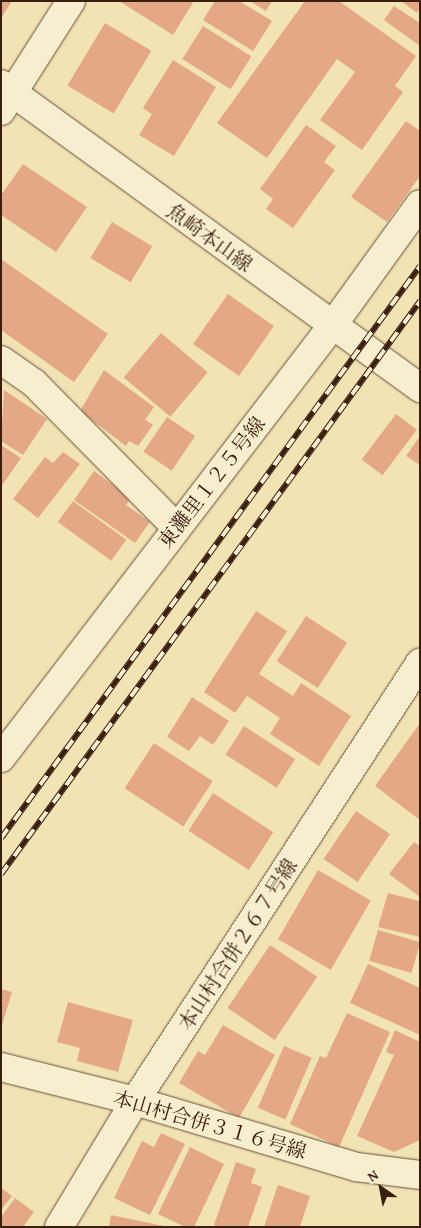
<!DOCTYPE html>
<html>
<head>
<meta charset="utf-8">
<style>
	body { margin:0 }
	#map { position:relative; width:421px; height:1228px; overflow:hidden; background:#f2e3b5; font-family:"Gentium Book Plus","Noto Serif JP",serif }
	div>[style] { position:absolute }
	[style*='--x'] { left:calc(var(--x)*1px); top:calc(var(--y)*1px); width:calc(var(--w)*1px); rotate:calc(var(--a)*1deg) }
	.building>* { inset:0; background:#e5a887; transform-origin:0 0 }
	.roads { filter:drop-shadow(0 0 1px #684f38) drop-shadow(0 0 1px #684f38) }
	.minor>* { height:28px; margin:-14px; padding:0 14px; transform-origin:14px; border-radius:14px; background:#f7edcf }
	.tertiary>* { height:28px; margin:-14px; padding:0 14px; transform-origin:14px; border-radius:14px; background:#f7edcf }
	.rail>* { height:5.5px; margin-top:-2.75px; transform-origin:0; background:repeating-linear-gradient(90deg,#f7edcf 0 11px,#3a1e0f 0 22px); box-sizing:border-box; border-block:1px solid #3a1e0f }
	span { translate:-50% -50%; white-space:nowrap; text-align:center; line-height:1.15; -webkit-text-stroke:4px #f7edcf; paint-order:stroke }
	.street-label { font-size:20px; color:#3a1e0f }
	.frame { position:absolute; inset:0; border:2px solid #3a1e0f; pointer-events:none }
	.north { position:absolute; left:356px; top:1163px; width:50px; height:50px; -webkit-text-stroke:4px #f7edcf; paint-order:stroke; rotate:327deg; font-size:14px; font-weight:700; line-height:20px; text-align:center; color:#3a1e0f }
	.north::after { content:''; display:block; margin:auto; width:18px; height:22px; background:#3a1e0f; clip-path:polygon(50% 0,100% 100%,50% 72%,0 100%) }
</style>
</head>
<body>
<div id="map">
	<div class="building">
		<i style="clip-path:polygon(1px 1px,12px 1px,1px 18px)"></i>
		<i style="clip-path:polygon(119px 1px,194px 1px,173px 35px)"></i>
		<i style="clip-path:polygon(215px 1px,239px 1px,272px 21px,253px 51px,203px 20px)"></i>
		<i style="clip-path:polygon(250px 1px,272px 1px,266px 11px)"></i>
		<i style="clip-path:polygon(305px 1px,339px 1px,416px 56px,395px 86px,403px 92px,362px 150px,320px 120px,355px 72px,337px 59px,267px 158px,217px 123px)"></i>
		<i style="clip-path:polygon(401px 1px,420px 1px,420px 8px,417px 13px)"></i>
		<i style="clip-path:polygon(394px 6px,420px 23px,420px 46px,384px 20px)"></i>
		<i style="left:105px;top:23px;width:54px;height:73px;rotate:31deg"></i>
		<i style="left:203px;top:26px;width:57px;height:39px;rotate:32deg"></i>
		<i style="clip-path:polygon(173px 60px,216px 87px,174px 156px,139px 135px,152px 114px,143px 108px)"></i>
		<i style="clip-path:polygon(406px 121px,420px 131px,420px 176px,387px 222px,351px 197px)"></i>
		<i style="clip-path:polygon(306px 125px,336px 146px,324px 162px,335px 170px,293px 228px,266px 209px,273px 199px,260px 189px)"></i>
		<i style="clip-path:polygon(23px 164px,87px 207px,56px 252px,1px 215px,1px 195px)"></i>
		<i style="left:112px;top:222px;width:47px;height:42px;rotate:31deg"></i>
		<i style="clip-path:polygon(1px 259px,108px 334px,74px 382px,1px 330px)"></i>
		<i style="left:228px;top:294px;width:56px;height:61px;rotate:35deg"></i>
		<i style="left:161px;top:333px;width:61px;height:58px;rotate:40deg"></i>
		<i style="clip-path:polygon(104px 370px,154px 407px,145px 420px,153px 425px,138px 446px,129px 441px,126px 446px,80px 411px)"></i>
		<i style="clip-path:polygon(4px 390px,47px 419px,23px 455px,1px 441px)"></i>
		<i style="left:396px;top:414px;width:26px;height:57px;rotate:37deg"></i>
		<i style="left:167px;top:417px;width:34px;height:42px;rotate:34deg"></i>
		<i style="clip-path:polygon(420px 436px,420px 465px,406px 456px)"></i>
		<i style="clip-path:polygon(1px 445px,21px 458px,1px 487px)"></i>
		<i style="clip-path:polygon(63px 452px,80px 464px,38px 518px,13px 499px,45px 457px,53px 463px)"></i>
		<i style="clip-path:polygon(94px 471px,131px 498px,126px 505px,150px 522px,135px 543px,74px 500px)"></i>
		<i style="left:73px;top:501px;width:66px;height:26px;rotate:36deg"></i>
		<i style="clip-path:polygon(256px 611px,287px 631px,259px 674px,293px 696px,301px 683px,351px 716px,319px 766px,270px 734px,280px 718px,247px 696px,235px 713px,204px 692px)"></i>
		<i style="left:306px;top:616px;width:49px;height:54px;rotate:33deg"></i>
		<i style="clip-path:polygon(192px 697px,229px 721px,213px 745px,200px 736px,189px 751px,167px 737px)"></i>
		<i style="clip-path:polygon(420px 723px,420px 820px,375px 786px)"></i>
		<i style="left:244px;top:726px;width:61px;height:34px;rotate:33deg"></i>
		<i style="left:154px;top:743px;width:70px;height:54px;rotate:33deg"></i>
		<i style="left:213px;top:793px;width:72px;height:45px;rotate:33deg"></i>
		<i style="left:356px;top:811px;width:41px;height:58px;rotate:34deg"></i>
		<i style="clip-path:polygon(414px 842px,420px 846px,420px 897px,389px 874px)"></i>
		<i style="left:318px;top:870px;width:61px;height:80px;rotate:30deg"></i>
		<i style="clip-path:polygon(388px 893px,419px 901px,420px 937px,378px 927px)"></i>
		<i style="left:378px;top:930px;width:44px;height:32px;rotate:16deg"></i>
		<i style="left:270px;top:945px;width:57px;height:76px;rotate:34deg"></i>
		<i style="clip-path:polygon(368px 964px,420px 988px,420px 1035px,350px 1003px)"></i>
		<i style="clip-path:polygon(1px 989px,12px 992px,2px 1025px,1px 1025px)"></i>
		<i style="clip-path:polygon(68px 1002px,133px 1020px,118px 1072px,77px 1061px,80px 1048px,57px 1042px)"></i>
		<i style="clip-path:polygon(347px 1013px,390px 1032px,339px 1147px,290px 1124px,320px 1056px,326px 1058px)"></i>
		<i style="clip-path:polygon(223px 1025px,275px 1055px,239px 1118px,179px 1083px,198px 1051px,205px 1055px)"></i>
		<i style="clip-path:polygon(395px 1030px,420px 1042px,420px 1140px,394px 1152px,357px 1136px,394px 1055px,386px 1052px)"></i>
		<i style="left:284px;top:1046px;width:30px;height:67px;rotate:23deg"></i>
		<i style="clip-path:polygon(161px 1133px,185px 1144px,150px 1215px,114px 1198px,142px 1141px,154px 1147px)"></i>
		<i style="clip-path:polygon(190px 1147px,224px 1164px,194px 1227px,185px 1227px,158px 1214px)"></i>
		<i style="clip-path:polygon(236px 1162px,256px 1169px,251px 1183px,262px 1187px,248px 1227px,218px 1227px,214px 1225px)"></i>
		<i style="clip-path:polygon(278px 1185px,310px 1196px,300px 1227px,264px 1227px)"></i>
		<i style="clip-path:polygon(1px 1188px,12px 1196px,1px 1210px)"></i>
		<i style="clip-path:polygon(15px 1198px,34px 1212px,23px 1227px,1px 1227px,1px 1217px)"></i>
		<i style="clip-path:polygon(111px 1215px,164px 1226px,164px 1227px,109px 1227px)"></i>
	</div>
	<div class="roads">
		<div class="minor">
			<i style="--x:1;--y:111;--w:130;--a:-57.5"></i>
			<i style="--x:1;--y:360;--w:40;--a:34.9"></i>
			<i style="--x:34;--y:383;--w:202;--a:45.4"></i>
			<i style="--x:1;--y:758;--w:544;--a:-52.54"></i>
			<i style="--x:332;--y:326;--w:150;--a:-54.2"></i>
			<i style="--x:1;--y:1067;--w:138;--a:14.2"></i>
			<i style="--x:135;--y:1101;--w:231;--a:16.6"></i>
			<i style="--x:356;--y:1167;--w:64;--a:7.1"></i>
			<i style="--x:59;--y:1227;--w:147;--a:-58.9"></i>
			<i style="--x:135;--y:1101;--w:523;--a:-56.95"></i>
		</div>
		<div class="tertiary">
			<i style="--x:1;--y:84;--w:518;--a:35.96"></i>
		</div>
	</div>
	<div class="rail">
		<i style="--x:1;--y:838;--w:709;--a:-53.78"></i>
		<i style="--x:1;--y:874;--w:710;--a:-53.82"></i>
	</div>
	<div class="street-label">
		<span style="left:210px;top:237px;rotate:36deg">魚崎本山線</span>
		<span style="left:211px;top:482px;rotate:-52deg">東灘里１２５号線</span>
		<span style="left:237px;top:944px;rotate:-57deg">本山村合併２６７号線</span>
		<span style="left:210px;top:1124px;rotate:16deg">本山村合併３１６号線</span>
	</div>
	<div class="frame"></div>
	<div class="north">N</div>
</div>
</body>
</html>
